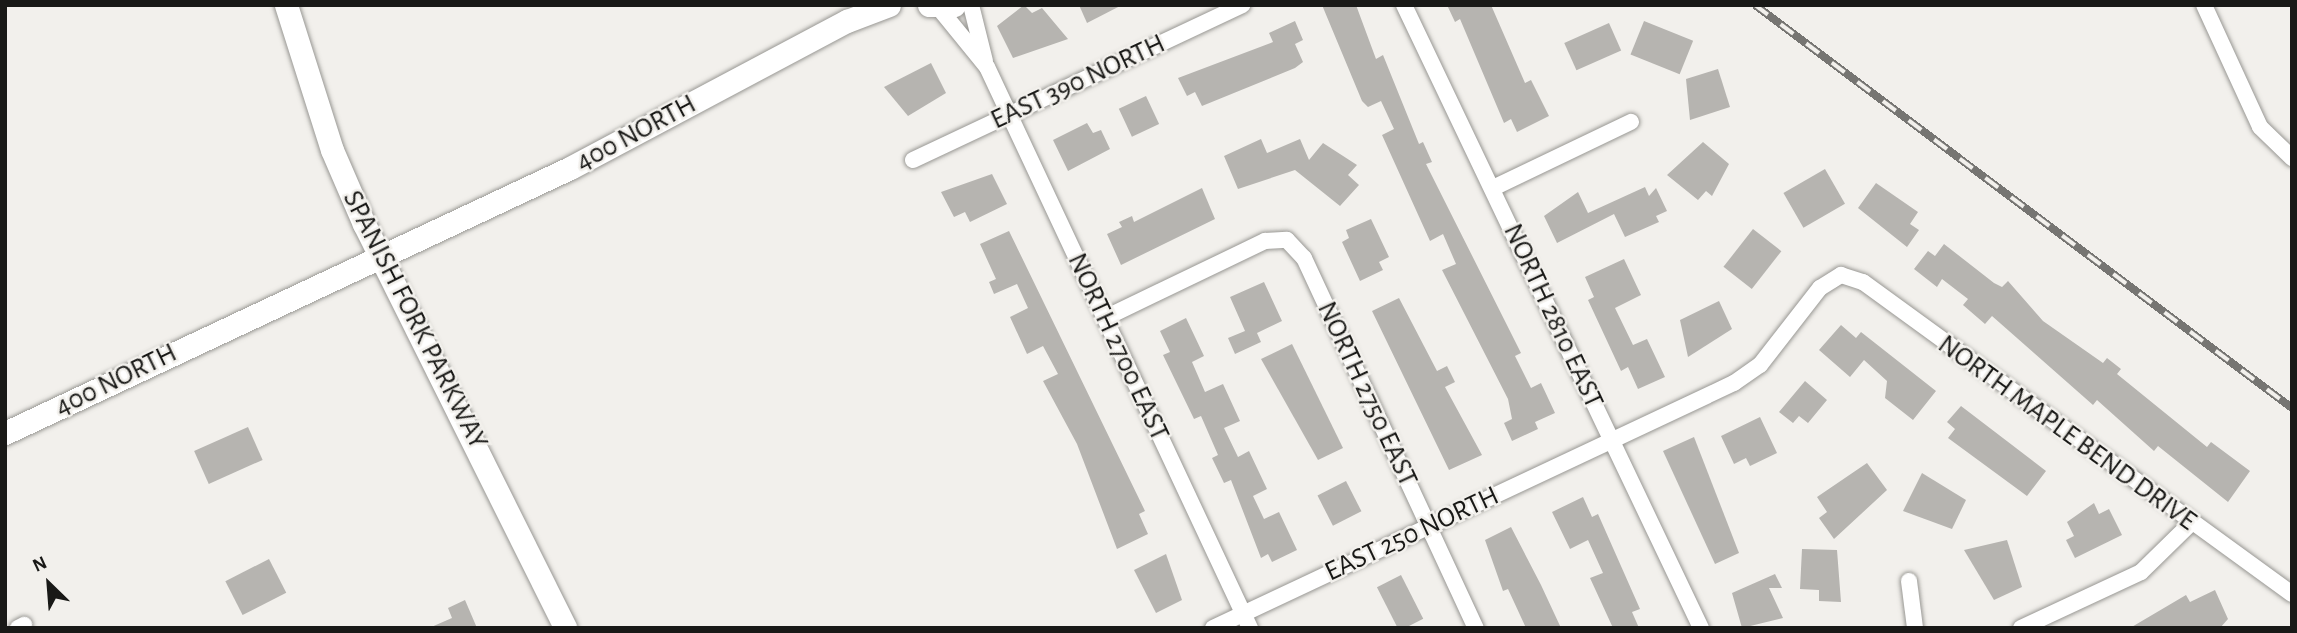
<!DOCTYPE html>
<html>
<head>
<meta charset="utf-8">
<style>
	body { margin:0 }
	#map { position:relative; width:2297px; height:633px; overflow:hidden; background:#f2f0ec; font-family:"Alegreya Sans",sans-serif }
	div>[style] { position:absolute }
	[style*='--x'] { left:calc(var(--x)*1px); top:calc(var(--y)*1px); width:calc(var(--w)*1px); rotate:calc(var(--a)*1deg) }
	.building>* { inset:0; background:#b6b4b0; transform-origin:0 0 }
	.roads { filter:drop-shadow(0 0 2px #989793) drop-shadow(0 0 2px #989793) }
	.street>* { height:16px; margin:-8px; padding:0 8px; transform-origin:8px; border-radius:8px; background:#fff }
	.secondary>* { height:23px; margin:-11.5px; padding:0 11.5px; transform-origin:11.5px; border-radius:11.5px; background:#fff }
	.rail>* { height:8px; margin-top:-4px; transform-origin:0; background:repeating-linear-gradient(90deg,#f2f0ec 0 16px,#767572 0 32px); box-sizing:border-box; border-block:2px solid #767572 }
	span { translate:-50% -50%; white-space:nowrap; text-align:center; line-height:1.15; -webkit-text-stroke:5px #f2f0ec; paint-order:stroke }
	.street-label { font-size:28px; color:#191917 }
	.frame { position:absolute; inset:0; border:7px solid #191917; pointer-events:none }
	.north { position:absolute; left:14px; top:549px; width:70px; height:70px; -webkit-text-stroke:5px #f2f0ec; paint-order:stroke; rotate:335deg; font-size:19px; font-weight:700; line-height:28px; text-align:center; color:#191917 }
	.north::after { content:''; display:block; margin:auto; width:24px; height:32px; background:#191917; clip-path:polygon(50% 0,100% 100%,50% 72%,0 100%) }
</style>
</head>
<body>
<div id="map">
	<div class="building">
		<i style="clip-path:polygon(1024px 5px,1032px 13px,1042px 8px,1068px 39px,1013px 58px,997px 26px)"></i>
		<i style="clip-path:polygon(1079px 5px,1122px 5px,1087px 23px)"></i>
		<i style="clip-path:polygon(1322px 5px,1356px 5px,1376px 59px,1383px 55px,1419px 144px,1423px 142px,1432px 162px,1426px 164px,1521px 353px,1515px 356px,1531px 388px,1541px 383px,1555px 413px,1535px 422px,1538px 429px,1512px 441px,1504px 423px,1512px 419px,1508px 399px,1442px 270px,1456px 264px,1443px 234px,1430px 241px,1382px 135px,1394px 129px,1381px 101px,1368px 107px,1362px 101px)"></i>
		<i style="clip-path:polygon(1447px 5px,1491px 5px,1525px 83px,1531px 80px,1549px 116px,1517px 132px,1511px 119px,1504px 123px,1460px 19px,1455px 22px)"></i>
		<i style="clip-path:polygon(1295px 21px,1303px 40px,1295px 44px,1303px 62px,1295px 68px,1202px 106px,1195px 92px,1187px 96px,1178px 78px,1273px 42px,1269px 33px)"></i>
		<i style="left:1644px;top:21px;width:53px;height:36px;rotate:22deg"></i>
		<i style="left:1609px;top:23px;width:30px;height:49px;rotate:66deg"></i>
		<i style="clip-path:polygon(931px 63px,946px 93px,908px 116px,884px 87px)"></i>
		<i style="clip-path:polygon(1718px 69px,1730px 107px,1690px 120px,1686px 79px)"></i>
		<i style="left:1146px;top:96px;width:31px;height:30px;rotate:65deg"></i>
		<i style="clip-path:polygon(1087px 123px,1093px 133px,1101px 130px,1110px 149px,1068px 171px,1053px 140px)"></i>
		<i style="clip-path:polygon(1261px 139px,1267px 153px,1300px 139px,1309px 160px,1323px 143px,1357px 165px,1348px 175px,1359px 185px,1340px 206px,1295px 170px,1238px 189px,1224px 156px)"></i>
		<i style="clip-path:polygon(1703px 142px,1729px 164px,1712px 196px,1706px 191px,1698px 200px,1667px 175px)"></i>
		<i style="left:1825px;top:169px;width:40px;height:48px;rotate:60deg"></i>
		<i style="clip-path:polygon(992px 174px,1007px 204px,970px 222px,965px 212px,954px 217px,941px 192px)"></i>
		<i style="clip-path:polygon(1876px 183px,1918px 212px,1910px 224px,1919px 230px,1907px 247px,1858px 208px)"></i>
		<i style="clip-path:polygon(1645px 187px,1649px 196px,1656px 188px,1667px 211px,1656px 216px,1659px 222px,1625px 237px,1614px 214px,1557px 243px,1544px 216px,1578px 192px,1588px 213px)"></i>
		<i style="clip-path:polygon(1202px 188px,1215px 219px,1121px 265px,1107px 234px,1122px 227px,1119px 222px,1132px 216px,1134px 222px)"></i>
		<i style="clip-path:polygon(1371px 219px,1389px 257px,1379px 262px,1383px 270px,1360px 281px,1342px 242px,1349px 238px,1346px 230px)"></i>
		<i style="left:1753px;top:229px;width:36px;height:48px;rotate:38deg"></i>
		<i style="clip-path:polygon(1009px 231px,1145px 511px,1139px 514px,1148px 534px,1117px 549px,1077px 444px,1043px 381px,1058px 374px,1043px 346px,1027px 354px,1010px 317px,1028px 308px,1017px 284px,994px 294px,989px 282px,996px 279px,980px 244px)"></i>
		<i style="clip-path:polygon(1944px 244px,1994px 283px,2002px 287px,2008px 281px,2043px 321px,2103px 363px,2107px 358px,2121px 369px,2117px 374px,2207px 447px,2211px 442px,2250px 471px,2228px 502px,2158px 446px,2154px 451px,2097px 400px,2093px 405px,1992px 316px,1985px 324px,1963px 305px,1968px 299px,1942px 279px,1937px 287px,1914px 269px,1928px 251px,1935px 256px)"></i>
		<i style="clip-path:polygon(1624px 259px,1641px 295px,1615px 308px,1633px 345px,1647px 339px,1665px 377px,1638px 389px,1628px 367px,1621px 371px,1588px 300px,1594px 297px,1585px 277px)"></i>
		<i style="clip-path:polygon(1264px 282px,1282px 321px,1257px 333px,1261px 342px,1235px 354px,1228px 338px,1245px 331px,1230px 297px)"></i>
		<i style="clip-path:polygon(1399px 298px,1437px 371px,1447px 366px,1455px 382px,1445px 387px,1482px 455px,1449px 470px,1372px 311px)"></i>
		<i style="clip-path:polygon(1719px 301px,1732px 329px,1688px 357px,1680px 320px)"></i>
		<i style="clip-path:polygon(1186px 318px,1204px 356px,1192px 362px,1205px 392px,1223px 384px,1240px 421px,1224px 428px,1238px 457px,1249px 451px,1267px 489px,1253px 496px,1264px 519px,1279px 512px,1297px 550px,1272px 562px,1268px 554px,1261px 558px,1231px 480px,1224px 483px,1212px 458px,1218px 455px,1201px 416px,1194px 419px,1163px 355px,1170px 352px,1160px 331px)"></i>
		<i style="clip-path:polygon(1841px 325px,1856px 338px,1861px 332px,1936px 391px,1913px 420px,1885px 398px,1887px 381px,1864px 360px,1850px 377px,1819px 350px)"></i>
		<i style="clip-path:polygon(1292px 344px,1343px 448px,1318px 460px,1261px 359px)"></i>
		<i style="clip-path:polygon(1805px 381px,1827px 400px,1808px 423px,1799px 416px,1793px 423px,1779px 412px)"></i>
		<i style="clip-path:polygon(1961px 406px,2046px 471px,2027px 496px,1948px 438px,1955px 429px,1947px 422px)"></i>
		<i style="clip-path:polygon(1760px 417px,1777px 453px,1750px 466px,1746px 458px,1734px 464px,1721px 436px)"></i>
		<i style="left:248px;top:427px;width:36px;height:59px;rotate:66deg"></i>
		<i style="clip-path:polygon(1694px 437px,1739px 553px,1715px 564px,1663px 451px)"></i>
		<i style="clip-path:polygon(1867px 463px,1887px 490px,1834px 539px,1819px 518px,1827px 512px,1817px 497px)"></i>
		<i style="clip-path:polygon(1922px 473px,1966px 500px,1952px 529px,1903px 511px)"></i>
		<i style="left:1346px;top:481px;width:34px;height:32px;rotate:63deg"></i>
		<i style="clip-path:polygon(1583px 497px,1592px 517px,1598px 514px,1640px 609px,1632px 612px,1639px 628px,1613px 628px,1590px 578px,1603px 573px,1588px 540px,1570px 549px,1552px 512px)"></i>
		<i style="clip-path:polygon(2094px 503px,2099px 514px,2109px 509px,2122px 535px,2075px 558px,2066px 540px,2074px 536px,2067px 522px)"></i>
		<i style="clip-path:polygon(1511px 527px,1541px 585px,1561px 628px,1526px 628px,1508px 589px,1503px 591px,1485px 540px)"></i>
		<i style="clip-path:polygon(2007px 540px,2022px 587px,1994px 600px,1964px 550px)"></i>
		<i style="clip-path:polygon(1802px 549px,1837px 550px,1841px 602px,1819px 601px,1819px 590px,1800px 589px)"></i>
		<i style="clip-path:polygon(1166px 554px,1182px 600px,1156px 613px,1134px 570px)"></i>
		<i style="left:269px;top:559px;width:38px;height:49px;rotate:63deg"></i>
		<i style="clip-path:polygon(1775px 574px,1782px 588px,1769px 588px,1783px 618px,1742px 628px,1732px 593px)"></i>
		<i style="left:1401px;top:575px;width:49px;height:27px;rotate:63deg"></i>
		<i style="clip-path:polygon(2215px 590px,2228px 619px,2220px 628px,2130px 628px,2186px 595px,2190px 602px)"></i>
		<i style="clip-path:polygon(465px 600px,477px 628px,429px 628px,452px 618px,448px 608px)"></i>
	</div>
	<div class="roads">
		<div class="street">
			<i style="--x:971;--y:5;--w:58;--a:76"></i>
			<i style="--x:1404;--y:5;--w:690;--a:64.51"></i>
			<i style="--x:2204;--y:5;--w:134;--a:65.3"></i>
			<i style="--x:2260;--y:127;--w:45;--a:44.1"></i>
			<i style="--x:938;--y:7;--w:77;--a:50.8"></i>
			<i style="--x:987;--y:67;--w:620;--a:64.88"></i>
			<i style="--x:913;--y:160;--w:364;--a:-25.2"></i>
			<i style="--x:1493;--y:188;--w:153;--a:-25.6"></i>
			<i style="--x:1105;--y:318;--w:178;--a:-25.7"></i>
			<i style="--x:1265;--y:241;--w:22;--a:-3"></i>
			<i style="--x:1287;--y:240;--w:25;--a:47"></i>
			<i style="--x:1304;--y:258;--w:408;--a:65.1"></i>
			<i style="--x:1909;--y:581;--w:47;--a:82.7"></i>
			<i style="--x:18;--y:628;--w:7;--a:-27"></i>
			<i style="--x:1213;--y:628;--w:576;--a:-25.19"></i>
			<i style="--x:1734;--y:383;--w:32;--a:-35"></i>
			<i style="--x:1760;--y:365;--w:98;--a:-52.1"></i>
			<i style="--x:1820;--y:288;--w:25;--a:-32"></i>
			<i style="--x:1841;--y:275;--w:23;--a:18"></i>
			<i style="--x:1863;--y:282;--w:530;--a:36.03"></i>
			<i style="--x:2021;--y:628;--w:132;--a:-25"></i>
			<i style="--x:2141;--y:572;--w:69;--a:-44.4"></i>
		</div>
		<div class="secondary">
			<i style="--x:286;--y:5;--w:152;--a:72.4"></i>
			<i style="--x:332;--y:150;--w:81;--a:66.6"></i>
			<i style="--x:364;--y:224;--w:451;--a:63.5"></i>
			<i style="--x:929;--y:5;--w:25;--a:0"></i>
			<i style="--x:5;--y:433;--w:624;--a:-25.13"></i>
			<i style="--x:570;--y:168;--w:314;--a:-28"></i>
			<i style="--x:847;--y:21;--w:45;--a:-20.9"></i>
		</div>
	</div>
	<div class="rail">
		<i style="--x:1755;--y:5;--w:671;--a:36.89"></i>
	</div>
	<div class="street-label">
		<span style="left:1078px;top:82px;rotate:-25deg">EAST 390 NORTH</span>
		<span style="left:636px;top:133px;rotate:-28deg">400 NORTH</span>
		<span style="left:1553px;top:316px;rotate:65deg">NORTH 2810 EAST</span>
		<span style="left:415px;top:320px;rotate:63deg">SPANISH FORK PARKWAY</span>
		<span style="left:1118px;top:347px;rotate:65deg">NORTH 2700 EAST</span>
		<span style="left:116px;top:380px;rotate:-26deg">400 NORTH</span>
		<span style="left:1367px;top:394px;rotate:65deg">NORTH 2750 EAST</span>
		<span style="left:2067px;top:433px;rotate:36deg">NORTH MAPLE BEND DRIVE</span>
		<span style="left:1412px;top:534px;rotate:-25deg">EAST 250 NORTH</span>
	</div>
	<div class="frame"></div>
	<div class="north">N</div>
</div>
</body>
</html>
